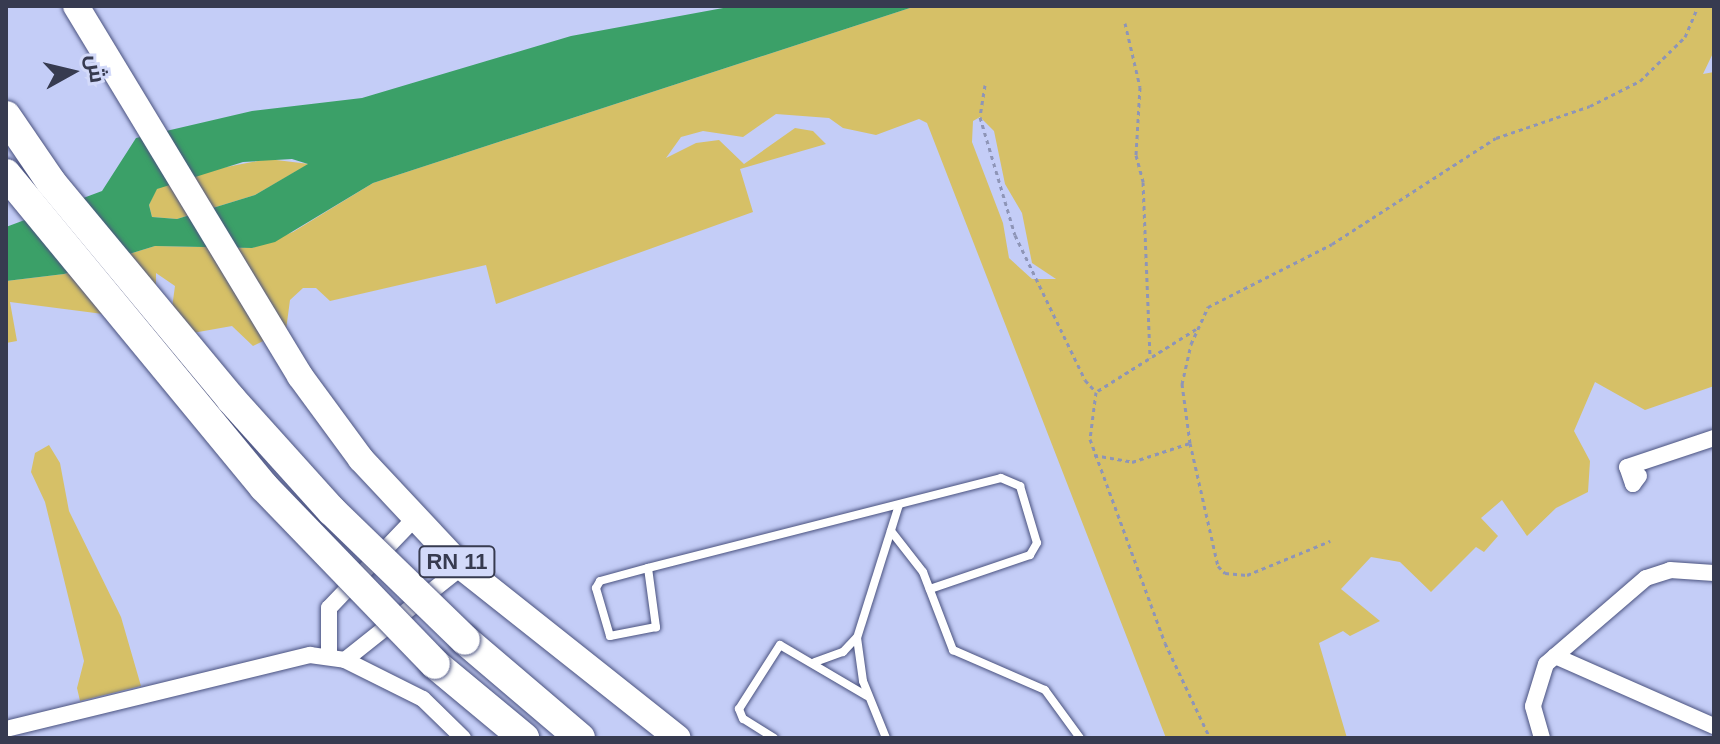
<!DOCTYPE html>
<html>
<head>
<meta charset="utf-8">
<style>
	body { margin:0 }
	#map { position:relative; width:1720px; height:744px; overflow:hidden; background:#c4cdf7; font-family:Helvetica,Cairo,sans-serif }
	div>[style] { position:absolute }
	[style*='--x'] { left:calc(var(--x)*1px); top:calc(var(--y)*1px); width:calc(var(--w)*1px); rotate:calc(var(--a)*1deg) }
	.green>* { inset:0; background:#d6c067 }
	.water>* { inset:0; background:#3ba068 }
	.path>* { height:3px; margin-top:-1.5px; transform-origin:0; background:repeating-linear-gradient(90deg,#8e95b7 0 4px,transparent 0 8px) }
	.roads { filter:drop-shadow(0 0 2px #4a527f) drop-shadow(0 0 2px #4a527f) }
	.lane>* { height:8px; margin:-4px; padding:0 4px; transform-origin:4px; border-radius:4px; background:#fff }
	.street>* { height:16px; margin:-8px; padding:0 8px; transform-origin:8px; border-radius:8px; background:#fff }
	.primary>* { height:26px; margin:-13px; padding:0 13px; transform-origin:13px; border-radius:13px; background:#fff }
	.highway>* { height:30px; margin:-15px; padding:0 15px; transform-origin:15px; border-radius:15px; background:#fff }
	.bridges { filter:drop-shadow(0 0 2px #4a527f) drop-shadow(0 0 2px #4a527f) }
	.highway-bridge>* { height:30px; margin:-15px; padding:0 15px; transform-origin:15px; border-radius:15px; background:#fff }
	span { translate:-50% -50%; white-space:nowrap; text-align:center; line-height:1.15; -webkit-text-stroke:8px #d3dafa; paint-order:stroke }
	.shield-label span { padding:2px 6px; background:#d3dafa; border:2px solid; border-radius:6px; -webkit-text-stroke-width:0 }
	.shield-label { font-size:22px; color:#373b50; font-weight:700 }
	.frame { position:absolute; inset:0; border:8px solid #373b50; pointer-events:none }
	.north { position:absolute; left:32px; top:32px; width:80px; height:80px; -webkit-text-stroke:6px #d3dafa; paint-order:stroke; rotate:82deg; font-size:22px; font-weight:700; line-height:32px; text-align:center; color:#373b50 }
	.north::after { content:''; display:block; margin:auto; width:28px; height:36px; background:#373b50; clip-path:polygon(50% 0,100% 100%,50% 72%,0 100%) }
</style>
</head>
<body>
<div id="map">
	<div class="green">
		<i style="clip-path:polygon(evenodd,916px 6px,1714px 6px,1714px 51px,1703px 74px,1714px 72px,1714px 386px,1645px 410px,1595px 382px,1574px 431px,1590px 461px,1588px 492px,1556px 508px,1527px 536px,1502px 500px,1481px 518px,1498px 536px,1484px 552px,1476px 547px,1431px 592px,1400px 562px,1371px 557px,1341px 589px,1380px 621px,1350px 636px,1343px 631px,1319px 643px,1347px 738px,1166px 738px,927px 123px,919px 119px,876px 135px,843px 128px,829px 118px,776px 114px,743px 137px,703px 131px,681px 137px,666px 158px,696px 143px,719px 140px,744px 164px,795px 128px,813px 131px,826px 144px,740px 169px,753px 212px,496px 304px,486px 265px,330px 301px,316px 288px,303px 288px,290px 300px,286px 330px,253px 346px,232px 326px,187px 334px,171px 315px,175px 286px,156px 273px,156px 297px,149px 310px,134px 318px,10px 302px,17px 341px,6px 343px,6px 281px,64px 274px,155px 246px,252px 248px,293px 232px,373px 183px,916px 6px,980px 117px,994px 131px,1005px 184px,1022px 213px,1032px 263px,1056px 279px,1032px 279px,1009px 258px,1003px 223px,972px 142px,973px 121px,980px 117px)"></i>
		<i style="clip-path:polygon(268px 159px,309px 164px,255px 195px,177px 219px,152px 217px,149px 205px,156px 189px,201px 172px)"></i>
		<i style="clip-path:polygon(49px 445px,60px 463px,69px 511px,121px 617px,141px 686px,80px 701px,77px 688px,84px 661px,45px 502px,31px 472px,35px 453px)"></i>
	</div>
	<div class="water">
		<i style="clip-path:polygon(evenodd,734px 6px,916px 6px,373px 183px,275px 242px,252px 248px,155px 246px,64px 274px,6px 281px,6px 227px,102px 191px,136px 138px,252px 111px,362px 98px,571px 36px,734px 6px,292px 159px,308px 164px,255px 195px,177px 219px,152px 217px,149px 205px,157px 189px,243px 162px,292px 159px)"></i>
	</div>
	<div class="path">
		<i style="--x:1125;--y:23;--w:66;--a:76.8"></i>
		<i style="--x:1140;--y:87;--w:68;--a:93.4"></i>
		<i style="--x:1136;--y:155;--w:28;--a:75"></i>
		<i style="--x:1143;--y:182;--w:176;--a:87.7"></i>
		<i style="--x:985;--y:85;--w:32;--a:99"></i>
		<i style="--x:980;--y:117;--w:123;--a:73.5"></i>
		<i style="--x:1015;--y:235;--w:161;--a:64.2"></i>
		<i style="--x:1085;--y:380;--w:16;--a:47"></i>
		<i style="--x:1196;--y:329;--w:118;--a:147.8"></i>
		<i style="--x:1096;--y:392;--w:47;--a:97.3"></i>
		<i style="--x:1090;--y:439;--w:217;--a:69.8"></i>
		<i style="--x:1165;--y:643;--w:105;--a:64.7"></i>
		<i style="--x:1190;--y:443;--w:60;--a:-97.7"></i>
		<i style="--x:1182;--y:384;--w:41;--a:-77.3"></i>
		<i style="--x:1191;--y:344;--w:41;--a:-65.3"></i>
		<i style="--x:1208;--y:307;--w:139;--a:-26.9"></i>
		<i style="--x:1332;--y:244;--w:195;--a:-32.9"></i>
		<i style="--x:1496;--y:138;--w:99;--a:-18.8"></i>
		<i style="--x:1590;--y:106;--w:56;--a:-26.6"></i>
		<i style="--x:1640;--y:81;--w:63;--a:-44.4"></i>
		<i style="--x:1685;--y:37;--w:34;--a:-67"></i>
		<i style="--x:1094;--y:455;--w:39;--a:10"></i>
		<i style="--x:1132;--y:462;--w:61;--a:-18.1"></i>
		<i style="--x:1190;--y:443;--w:126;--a:77.2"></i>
		<i style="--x:1218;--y:566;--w:10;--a:45"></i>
		<i style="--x:1225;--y:573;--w:22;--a:5"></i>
		<i style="--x:1247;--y:575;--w:90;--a:-22.3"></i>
	</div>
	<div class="roads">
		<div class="lane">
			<i style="--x:891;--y:531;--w:52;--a:52"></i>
			<i style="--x:923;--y:572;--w:84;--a:69"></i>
			<i style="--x:953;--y:650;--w:100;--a:23.5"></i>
			<i style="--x:1045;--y:690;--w:59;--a:53.9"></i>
			<i style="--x:648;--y:568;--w:60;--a:82.3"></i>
			<i style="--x:656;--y:627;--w:47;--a:168.9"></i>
			<i style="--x:610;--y:636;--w:50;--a:-106.3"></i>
			<i style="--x:596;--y:588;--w:8;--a:-60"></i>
			<i style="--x:600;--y:581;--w:50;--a:-15.2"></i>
			<i style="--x:648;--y:568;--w:364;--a:-14.3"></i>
			<i style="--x:1001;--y:478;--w:21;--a:23"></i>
			<i style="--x:1020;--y:486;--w:59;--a:73.4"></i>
			<i style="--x:1037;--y:543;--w:14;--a:120"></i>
			<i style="--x:1030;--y:555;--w:106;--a:161.2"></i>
			<i style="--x:815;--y:662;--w:30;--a:-20"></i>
			<i style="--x:843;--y:652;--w:19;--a:-47"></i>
			<i style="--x:774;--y:738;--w:36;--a:-148"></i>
			<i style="--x:743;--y:719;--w:11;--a:-112"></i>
			<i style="--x:739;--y:709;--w:76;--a:-57.4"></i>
			<i style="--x:780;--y:645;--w:101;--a:30.4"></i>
			<i style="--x:886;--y:738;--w:61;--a:-112"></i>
			<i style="--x:863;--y:681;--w:43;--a:-97.9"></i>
			<i style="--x:857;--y:638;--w:139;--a:-72.5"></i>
		</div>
		<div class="street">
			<i style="--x:1639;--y:476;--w:10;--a:127"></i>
			<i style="--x:1633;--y:484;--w:18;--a:-109"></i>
			<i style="--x:1627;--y:467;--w:92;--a:-18.4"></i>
			<i style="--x:1555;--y:656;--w:174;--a:23.8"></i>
			<i style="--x:329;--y:657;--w:49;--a:-90"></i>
			<i style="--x:329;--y:608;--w:124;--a:-46.3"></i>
			<i style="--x:345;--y:660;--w:149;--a:-38.5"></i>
			<i style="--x:6;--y:729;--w:313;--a:-13.7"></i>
			<i style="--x:310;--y:655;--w:35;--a:8"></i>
			<i style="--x:345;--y:660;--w:87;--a:26.6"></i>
			<i style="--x:423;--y:699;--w:56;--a:44.3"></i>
			<i style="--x:1542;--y:738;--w:33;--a:-106"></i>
			<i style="--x:1533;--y:706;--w:44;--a:-72.8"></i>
			<i style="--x:1546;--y:664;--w:132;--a:-40.7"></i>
			<i style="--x:1646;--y:578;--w:25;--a:-18"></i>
			<i style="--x:1670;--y:570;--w:44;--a:3.9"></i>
		</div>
		<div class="primary">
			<i style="--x:76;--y:6;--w:433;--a:58.8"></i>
			<i style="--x:300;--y:376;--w:103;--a:53.7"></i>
			<i style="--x:361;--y:459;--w:148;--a:46.9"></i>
			<i style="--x:462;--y:567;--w:275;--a:38.4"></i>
		</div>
		<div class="highway">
			<i style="--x:465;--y:640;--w:151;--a:40.4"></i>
			<i style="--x:435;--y:664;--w:116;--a:39.7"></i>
		</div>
	</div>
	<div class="bridges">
		<div class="highway-bridge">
			<i style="--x:6;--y:116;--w:80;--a:55.7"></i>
			<i style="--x:51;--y:182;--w:282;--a:50.3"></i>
			<i style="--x:231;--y:399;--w:151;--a:48"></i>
			<i style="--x:332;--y:511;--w:185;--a:44.1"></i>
			<i style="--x:6;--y:174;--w:406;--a:50.5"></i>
			<i style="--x:264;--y:487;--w:246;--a:46"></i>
		</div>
	</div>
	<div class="shield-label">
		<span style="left:457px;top:562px">RN 11</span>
	</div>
	<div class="frame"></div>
	<div class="north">ش</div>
</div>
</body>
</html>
